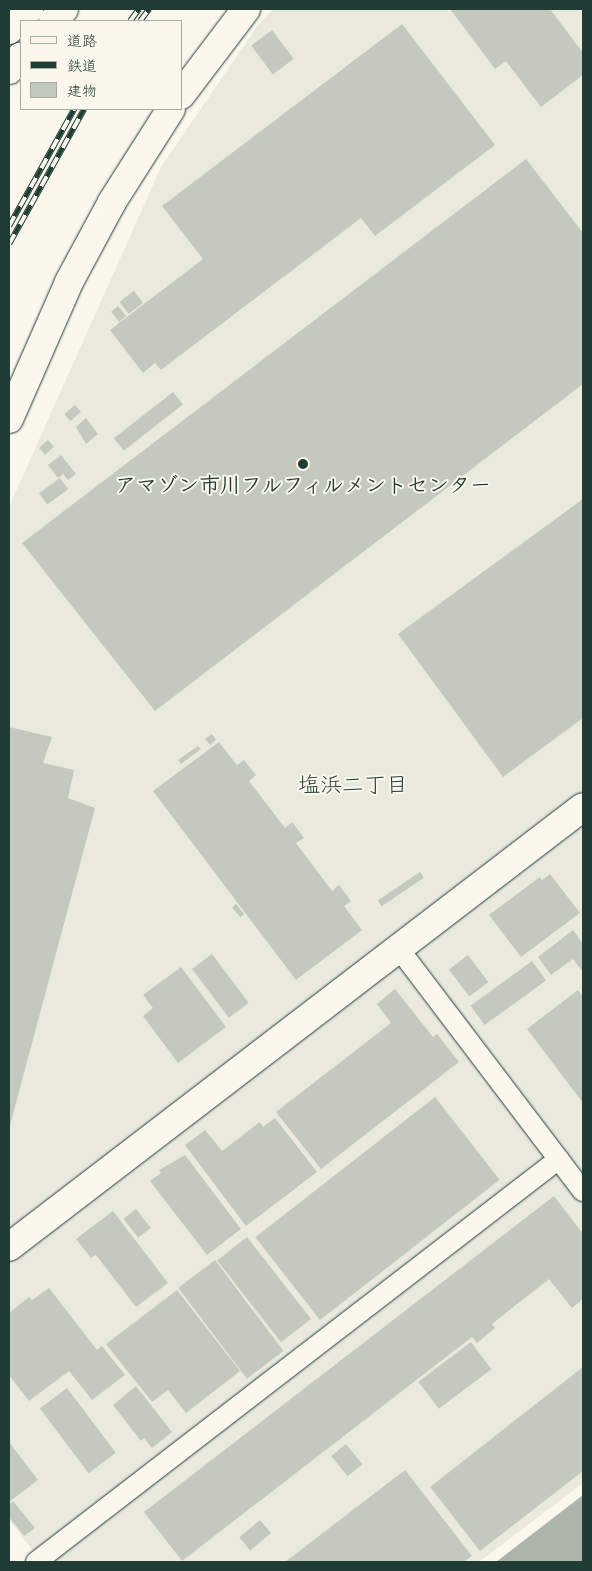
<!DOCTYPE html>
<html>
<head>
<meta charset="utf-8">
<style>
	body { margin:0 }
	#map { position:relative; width:592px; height:1571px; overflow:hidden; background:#fbf7ec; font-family:Itim,"Klee One",sans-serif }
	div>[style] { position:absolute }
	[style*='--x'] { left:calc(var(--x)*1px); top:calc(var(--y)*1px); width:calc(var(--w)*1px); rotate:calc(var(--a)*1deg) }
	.built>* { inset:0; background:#eae9de }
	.water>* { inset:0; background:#adb4aa }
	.building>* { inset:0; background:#c4c9be; transform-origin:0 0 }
	.roads { filter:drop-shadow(0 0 1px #1f3d34) drop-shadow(0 0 1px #1f3d34) }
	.street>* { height:20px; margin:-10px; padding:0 10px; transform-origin:10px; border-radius:10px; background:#fbf7ec }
	.secondary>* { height:28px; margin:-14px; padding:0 14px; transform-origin:14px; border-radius:14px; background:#fbf7ec }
	.highway>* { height:28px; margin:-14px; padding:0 14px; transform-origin:14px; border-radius:14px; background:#fbf7ec }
	.rail>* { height:5.5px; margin-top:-2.75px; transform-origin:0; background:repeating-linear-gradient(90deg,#fbf7ec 0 11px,#1f3d34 0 22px); box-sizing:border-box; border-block:1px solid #1f3d34 }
	.dots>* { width:14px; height:14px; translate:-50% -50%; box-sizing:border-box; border:2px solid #fbf7ec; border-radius:50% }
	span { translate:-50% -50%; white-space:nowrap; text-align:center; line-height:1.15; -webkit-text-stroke:4px #fbf7ec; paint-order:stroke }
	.poi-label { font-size:21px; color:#1f3d34; font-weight:700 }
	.neighbourhood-label { font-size:22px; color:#1f3d34 }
	.frame { position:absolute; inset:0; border:10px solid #1f3d34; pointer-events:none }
	.legend { position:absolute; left:20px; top:20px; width:162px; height:90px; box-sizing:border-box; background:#fbf7ec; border:1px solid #a3ada2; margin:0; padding:6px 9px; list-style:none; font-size:15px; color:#1f3d34 }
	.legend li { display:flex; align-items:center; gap:10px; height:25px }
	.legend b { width:25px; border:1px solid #a3ada2 }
</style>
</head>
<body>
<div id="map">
	<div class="built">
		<i style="clip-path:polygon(273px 9px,583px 9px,583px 1483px,479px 1562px,42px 1562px,9px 1520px,9px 507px,161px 167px,258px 25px)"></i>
	</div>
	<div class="water">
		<i style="clip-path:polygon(583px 1495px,583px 1562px,496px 1562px)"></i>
	</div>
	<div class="building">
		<i style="clip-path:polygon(450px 9px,550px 9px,583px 53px,583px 75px,541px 107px,506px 61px,495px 69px)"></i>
		<i style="clip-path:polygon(402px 24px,495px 145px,375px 236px,361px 218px,161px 370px,155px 363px,143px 373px,110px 330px,203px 259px,162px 206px)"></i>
		<i style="left:272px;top:30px;width:36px;height:26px;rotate:53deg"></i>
		<i style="clip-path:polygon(526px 159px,583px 233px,583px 384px,155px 711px,22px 543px)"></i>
		<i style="left:134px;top:291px;width:15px;height:18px;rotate:53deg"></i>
		<i style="left:118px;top:306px;width:13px;height:9px;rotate:51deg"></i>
		<i style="left:173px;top:392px;width:16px;height:75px;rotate:52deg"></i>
		<i style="left:75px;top:405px;width:9px;height:14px;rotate:49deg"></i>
		<i style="clip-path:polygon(86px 418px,98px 434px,86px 444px,76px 427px)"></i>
		<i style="left:48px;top:440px;width:9px;height:12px;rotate:49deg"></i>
		<i style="clip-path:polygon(61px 455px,76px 474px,68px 480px,63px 474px,58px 478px,48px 465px)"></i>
		<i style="left:60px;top:478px;width:14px;height:26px;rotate:54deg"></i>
		<i style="clip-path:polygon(583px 499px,583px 718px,503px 777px,398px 634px)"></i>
		<i style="clip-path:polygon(9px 727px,52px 737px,43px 763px,74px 770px,68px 798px,95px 808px,9px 1129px)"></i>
		<i style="clip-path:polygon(212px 734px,216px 740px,210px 745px,205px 739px)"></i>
		<i style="clip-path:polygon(219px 742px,237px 765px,244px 760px,256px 775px,249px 781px,285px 828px,292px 822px,304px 838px,296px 843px,332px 891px,339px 885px,351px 901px,344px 906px,362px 930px,296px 980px,153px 791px)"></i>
		<i style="clip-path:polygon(198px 746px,201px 749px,181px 764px,178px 760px)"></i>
		<i style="left:420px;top:872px;width:7px;height:51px;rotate:56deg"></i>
		<i style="clip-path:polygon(550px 874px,580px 913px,521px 957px,489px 915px,540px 877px,542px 880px)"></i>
		<i style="left:236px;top:904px;width:13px;height:5px;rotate:51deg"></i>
		<i style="clip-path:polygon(573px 930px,583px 944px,583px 972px,573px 959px,551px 975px,538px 957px)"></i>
		<i style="left:212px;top:954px;width:61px;height:25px;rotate:53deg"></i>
		<i style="left:468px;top:955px;width:34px;height:24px;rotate:53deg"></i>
		<i style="left:532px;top:961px;width:24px;height:76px;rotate:54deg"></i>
		<i style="clip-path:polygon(181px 967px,226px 1027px,178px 1063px,143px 1016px,153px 1008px,143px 995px)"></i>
		<i style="clip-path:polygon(395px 989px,433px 1037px,437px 1034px,459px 1062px,321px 1169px,276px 1112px,391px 1023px,377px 1004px)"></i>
		<i style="clip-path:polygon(578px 990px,583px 997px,583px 1103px,527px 1029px)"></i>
		<i style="left:435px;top:1097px;width:105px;height:228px;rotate:52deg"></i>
		<i style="clip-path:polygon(275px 1118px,317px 1172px,246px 1226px,185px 1145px,205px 1130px,222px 1151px,260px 1122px,263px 1127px)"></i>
		<i style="clip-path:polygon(185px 1155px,241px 1229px,207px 1255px,150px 1181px,161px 1173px,159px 1170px)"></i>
		<i style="clip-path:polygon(554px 1196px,583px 1234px,583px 1299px,572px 1308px,549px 1279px,492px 1324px,495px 1328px,477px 1343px,472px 1337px,182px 1561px,144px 1512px)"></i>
		<i style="left:136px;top:1209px;width:24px;height:16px;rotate:52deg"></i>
		<i style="clip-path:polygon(113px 1211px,168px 1283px,136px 1307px,96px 1255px,91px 1258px,76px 1239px)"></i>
		<i style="left:247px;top:1237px;width:104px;height:38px;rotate:52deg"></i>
		<i style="left:215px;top:1260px;width:114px;height:46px;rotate:53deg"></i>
		<i style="clip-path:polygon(49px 1288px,97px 1350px,102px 1346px,125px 1375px,92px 1400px,69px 1371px,29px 1401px,9px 1375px,9px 1313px,29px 1297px,32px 1300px)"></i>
		<i style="clip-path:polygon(177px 1290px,240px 1371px,186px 1413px,168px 1390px,152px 1402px,106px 1344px)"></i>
		<i style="left:471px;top:1342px;width:34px;height:66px;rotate:53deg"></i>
		<i style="clip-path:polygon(583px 1367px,583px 1471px,480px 1551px,430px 1487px)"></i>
		<i style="clip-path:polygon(136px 1386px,172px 1432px,152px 1448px,144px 1438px,141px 1441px,113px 1405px)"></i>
		<i style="left:67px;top:1388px;width:81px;height:34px;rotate:53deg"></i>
		<i style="clip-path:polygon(9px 1442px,38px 1480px,9px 1502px)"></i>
		<i style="left:346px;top:1444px;width:26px;height:19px;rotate:51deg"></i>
		<i style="clip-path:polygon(405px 1470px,472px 1556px,463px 1562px,285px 1562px)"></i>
		<i style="clip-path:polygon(13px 1501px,35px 1528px,24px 1536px,9px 1517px,9px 1505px)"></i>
		<i style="left:260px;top:1520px;width:17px;height:27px;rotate:50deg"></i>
	</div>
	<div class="roads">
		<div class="street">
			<i style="--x:399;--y:949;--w:304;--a:52.8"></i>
			<i style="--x:36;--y:1562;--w:660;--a:-37.62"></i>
		</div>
		<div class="secondary">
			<i style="--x:181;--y:95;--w:108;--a:-52.9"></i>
			<i style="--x:9;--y:419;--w:150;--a:-66.3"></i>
			<i style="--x:69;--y:282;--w:91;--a:-61.7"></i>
			<i style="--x:112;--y:202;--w:110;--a:-57.6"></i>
			<i style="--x:9;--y:1247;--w:723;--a:-37.47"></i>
		</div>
		<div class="highway">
			<i style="--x:53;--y:21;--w:16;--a:-47"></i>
			<i style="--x:9;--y:30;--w:29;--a:-46"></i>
			<i style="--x:9;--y:70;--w:18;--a:-49"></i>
		</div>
	</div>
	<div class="rail">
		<i style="--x:130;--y:21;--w:15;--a:-53"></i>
		<i style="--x:140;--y:21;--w:15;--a:-53"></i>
		<i style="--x:9;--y:226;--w:134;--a:-60.9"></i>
		<i style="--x:9;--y:244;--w:154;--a:-60.9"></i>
	</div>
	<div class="dots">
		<i style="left:303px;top:464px;background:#1f3d34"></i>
	</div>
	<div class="poi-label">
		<span style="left:303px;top:485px">アマゾン市川フルフィルメントセンター</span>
	</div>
	<div class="neighbourhood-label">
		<span style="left:353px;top:785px">塩浜二丁目</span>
	</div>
	<div class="frame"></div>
	<ul class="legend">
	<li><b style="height:6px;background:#fbf7ec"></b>道路</li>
	<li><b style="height:6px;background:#1f3d34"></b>鉄道</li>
	<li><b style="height:14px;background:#c4c9be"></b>建物</li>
	</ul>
</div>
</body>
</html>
